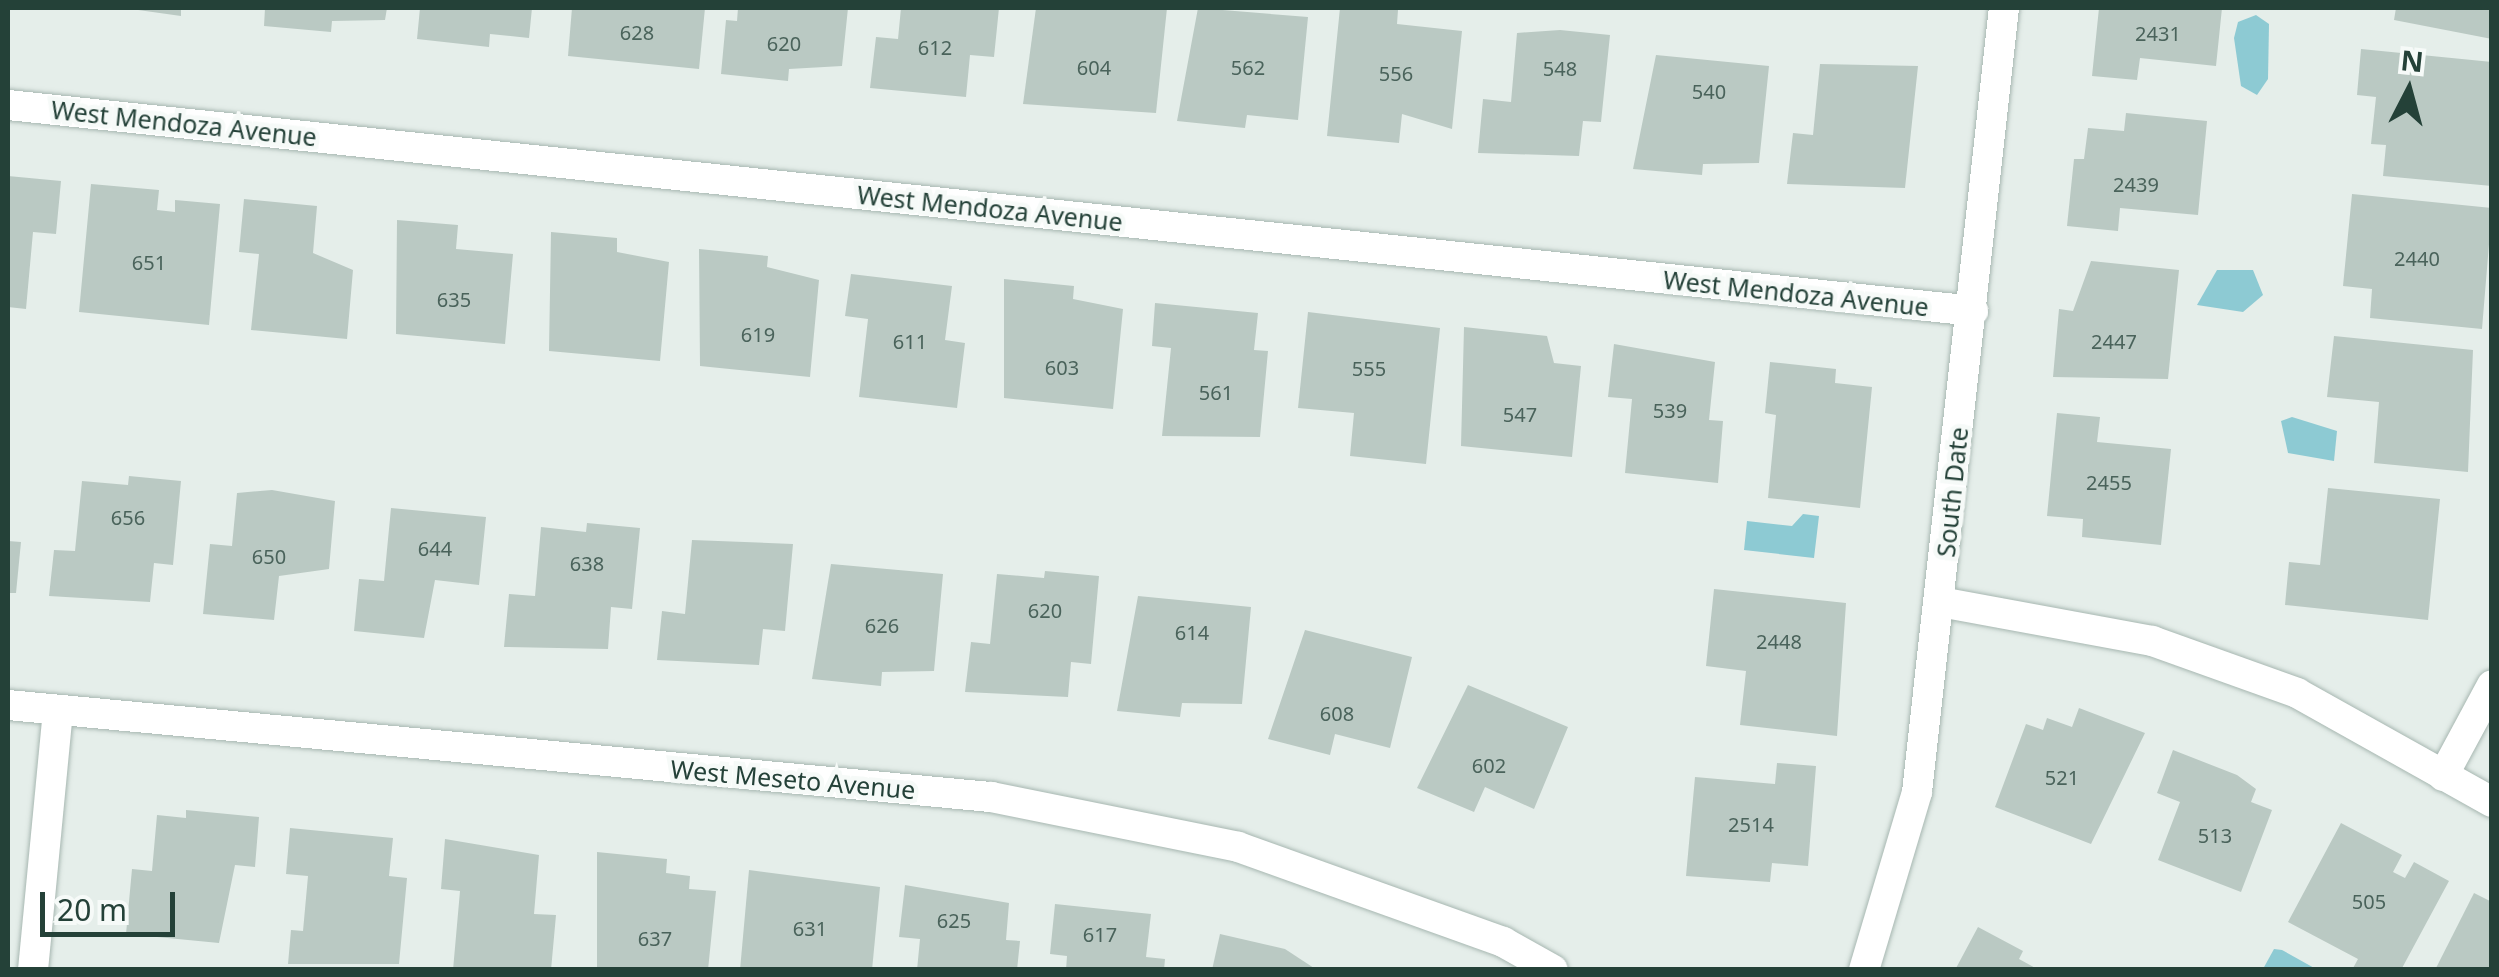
<!DOCTYPE html>
<html>
<head>
<meta charset="utf-8">
<style>
	body { margin:0 }
	#map { position:relative; width:2499px; height:977px; overflow:hidden; background:#e5eeea; font-family:"Noto Sans",sans-serif }
	div>[style] { position:absolute }
	[style*='--x'] { left:calc(var(--x)*1px); top:calc(var(--y)*1px); width:calc(var(--w)*1px); rotate:calc(var(--a)*1deg) }
	.water>* { inset:0; background:#8dcad3 }
	.building>* { inset:0; background:#bac9c3 }
	.roads { filter:drop-shadow(0 0 2px #a7b7b1) drop-shadow(0 0 2px #a7b7b1) }
	.minor>* { height:30px; margin:-15px; padding:0 15px; transform-origin:15px; border-radius:15px; background:#fff }
	span { translate:-50% -50%; white-space:nowrap; text-align:center; line-height:1.15; -webkit-text-stroke:9px #f6faf8; paint-order:stroke }
	.number-label { font-size:20px; color:#4a635b }
	.number-label span { -webkit-text-stroke-width:0 }
	.street-label { font-size:25px; color:#244138 }
	.frame { position:absolute; inset:0; border:10px solid #244138; pointer-events:none }
	.north { position:absolute; left:2359px; top:40px; width:100px; height:100px; -webkit-text-stroke:8px #f6faf8; paint-order:stroke; rotate:6deg; font-size:28px; font-weight:700; line-height:40px; text-align:center; color:#244138 }
	.north::after { content:''; display:block; margin:auto; width:35px; height:45px; background:#244138; clip-path:polygon(50% 0,100% 100%,50% 72%,0 100%) }
	.scale { position:absolute; left:40px; top:892px; width:135px; height:45px; box-sizing:border-box; border:5px solid #244138; border-top:0; padding-left:12px; font-size:30px; line-height:35px; white-space:nowrap; color:#244138; -webkit-text-stroke:8px #f6faf8; paint-order:stroke }
</style>
</head>
<body>
<div id="map">
	<div class="water">
		<i style="clip-path:polygon(2256px 15px,2269px 24px,2268px 79px,2257px 95px,2241px 86px,2234px 38px,2238px 22px)"></i>
		<i style="clip-path:polygon(2217px 270px,2253px 270px,2263px 295px,2243px 312px,2197px 305px)"></i>
		<i style="clip-path:polygon(2292px 417px,2337px 431px,2334px 461px,2288px 453px,2281px 421px)"></i>
		<i style="clip-path:polygon(1803px 514px,1819px 516px,1814px 558px,1744px 550px,1747px 521px,1792px 526px)"></i>
		<i style="clip-path:polygon(2274px 949px,2282px 950px,2316px 969px,2263px 969px)"></i>
	</div>
	<div class="building">
		<i style="clip-path:polygon(124px 8px,181px 8px,181px 16px)"></i>
		<i style="clip-path:polygon(265px 8px,387px 8px,385px 20px,332px 21px,331px 32px,264px 26px)"></i>
		<i style="clip-path:polygon(420px 8px,532px 8px,529px 38px,490px 34px,489px 47px,417px 39px)"></i>
		<i style="clip-path:polygon(572px 8px,705px 8px,699px 69px,568px 56px)"></i>
		<i style="clip-path:polygon(738px 8px,848px 8px,842px 66px,789px 69px,788px 81px,721px 74px,726px 20px,737px 21px)"></i>
		<i style="clip-path:polygon(901px 8px,999px 8px,994px 57px,970px 55px,966px 97px,870px 88px,876px 37px,898px 39px)"></i>
		<i style="clip-path:polygon(1036px 8px,1167px 8px,1156px 113px,1023px 104px)"></i>
		<i style="clip-path:polygon(1198px 8px,1308px 17px,1298px 120px,1247px 115px,1245px 128px,1177px 121px)"></i>
		<i style="clip-path:polygon(1340px 8px,1398px 10px,1397px 24px,1462px 31px,1452px 129px,1402px 114px,1399px 143px,1327px 136px)"></i>
		<i style="clip-path:polygon(2099px 8px,2222px 8px,2216px 66px,2140px 58px,2137px 80px,2092px 76px)"></i>
		<i style="clip-path:polygon(2396px 8px,2492px 8px,2492px 39px,2394px 20px)"></i>
		<i style="clip-path:polygon(1560px 30px,1610px 35px,1601px 122px,1583px 121px,1579px 156px,1478px 153px,1483px 99px,1511px 102px,1517px 33px)"></i>
		<i style="clip-path:polygon(2361px 49px,2492px 62px,2492px 186px,2383px 176px,2386px 145px,2371px 144px,2376px 97px,2357px 95px)"></i>
		<i style="clip-path:polygon(1656px 55px,1769px 66px,1759px 163px,1703px 164px,1702px 175px,1633px 169px)"></i>
		<i style="clip-path:polygon(1820px 64px,1918px 66px,1905px 188px,1787px 184px,1793px 133px,1813px 135px)"></i>
		<i style="clip-path:polygon(2126px 113px,2207px 121px,2198px 215px,2120px 208px,2118px 231px,2067px 226px,2074px 159px,2084px 159px,2088px 128px,2124px 131px)"></i>
		<i style="clip-path:polygon(8px 176px,61px 181px,56px 234px,33px 232px,26px 309px,8px 307px)"></i>
		<i style="clip-path:polygon(91px 184px,159px 190px,157px 210px,175px 212px,175px 200px,220px 204px,209px 325px,79px 312px)"></i>
		<i style="clip-path:polygon(2352px 194px,2492px 208px,2482px 329px,2370px 318px,2372px 289px,2343px 286px)"></i>
		<i style="clip-path:polygon(244px 199px,317px 206px,313px 253px,353px 270px,347px 339px,251px 330px,259px 254px,239px 252px)"></i>
		<i style="clip-path:polygon(397px 220px,458px 225px,456px 249px,513px 254px,505px 344px,396px 334px)"></i>
		<i style="clip-path:polygon(551px 232px,617px 238px,617px 252px,669px 262px,660px 361px,549px 351px)"></i>
		<i style="clip-path:polygon(699px 249px,768px 256px,767px 267px,819px 280px,810px 377px,700px 366px)"></i>
		<i style="clip-path:polygon(2091px 261px,2179px 270px,2168px 379px,2053px 377px,2059px 309px,2073px 311px)"></i>
		<i style="clip-path:polygon(851px 274px,952px 286px,945px 340px,965px 343px,957px 408px,859px 397px,868px 319px,845px 316px)"></i>
		<i style="clip-path:polygon(1004px 279px,1074px 286px,1073px 299px,1123px 309px,1113px 409px,1004px 398px)"></i>
		<i style="clip-path:polygon(1155px 303px,1258px 313px,1254px 350px,1268px 351px,1260px 437px,1162px 436px,1171px 348px,1152px 346px)"></i>
		<i style="clip-path:polygon(1308px 312px,1440px 328px,1426px 464px,1350px 456px,1354px 413px,1298px 408px)"></i>
		<i style="clip-path:polygon(1464px 327px,1547px 336px,1554px 363px,1581px 366px,1572px 457px,1461px 446px)"></i>
		<i style="clip-path:polygon(2334px 336px,2473px 350px,2468px 472px,2374px 463px,2379px 402px,2327px 397px)"></i>
		<i style="clip-path:polygon(1614px 344px,1715px 362px,1709px 420px,1723px 421px,1718px 483px,1625px 473px,1632px 399px,1608px 397px)"></i>
		<i style="clip-path:polygon(1770px 362px,1836px 369px,1835px 383px,1872px 387px,1860px 508px,1768px 498px,1776px 415px,1765px 413px)"></i>
		<i style="clip-path:polygon(2057px 413px,2100px 417px,2097px 442px,2171px 449px,2161px 545px,2082px 537px,2083px 519px,2047px 516px)"></i>
		<i style="clip-path:polygon(129px 476px,181px 481px,173px 565px,154px 563px,150px 602px,49px 596px,54px 550px,75px 551px,82px 481px,128px 485px)"></i>
		<i style="clip-path:polygon(2328px 488px,2440px 499px,2428px 620px,2285px 605px,2289px 562px,2320px 565px)"></i>
		<i style="clip-path:polygon(272px 490px,335px 501px,329px 569px,279px 576px,274px 620px,203px 614px,210px 544px,232px 546px,237px 493px)"></i>
		<i style="clip-path:polygon(391px 508px,486px 517px,479px 585px,435px 580px,424px 638px,354px 631px,359px 579px,384px 581px)"></i>
		<i style="clip-path:polygon(587px 523px,640px 528px,632px 609px,611px 607px,608px 649px,504px 647px,509px 594px,535px 596px,541px 527px,586px 532px)"></i>
		<i style="clip-path:polygon(692px 540px,793px 544px,785px 631px,763px 629px,759px 665px,657px 660px,662px 611px,685px 614px)"></i>
		<i style="clip-path:polygon(8px 541px,21px 542px,16px 593px,8px 593px)"></i>
		<i style="clip-path:polygon(831px 564px,943px 574px,934px 671px,882px 672px,881px 686px,812px 679px)"></i>
		<i style="clip-path:polygon(1045px 571px,1099px 576px,1091px 664px,1071px 662px,1068px 697px,965px 692px,971px 642px,990px 644px,997px 574px,1044px 578px)"></i>
		<i style="clip-path:polygon(1714px 589px,1846px 603px,1837px 736px,1740px 725px,1746px 671px,1706px 666px)"></i>
		<i style="clip-path:polygon(1138px 596px,1251px 607px,1242px 704px,1182px 703px,1180px 717px,1117px 711px)"></i>
		<i style="clip-path:polygon(1305px 630px,1412px 657px,1390px 748px,1335px 734px,1330px 755px,1268px 739px)"></i>
		<i style="clip-path:polygon(1468px 685px,1568px 727px,1534px 809px,1485px 787px,1474px 812px,1417px 788px)"></i>
		<i style="clip-path:polygon(2079px 708px,2145px 733px,2091px 844px,1995px 807px,2026px 724px,2043px 730px,2047px 718px,2072px 727px)"></i>
		<i style="clip-path:polygon(2173px 750px,2237px 775px,2256px 789px,2251px 802px,2272px 810px,2241px 892px,2158px 860px,2180px 802px,2157px 793px)"></i>
		<i style="clip-path:polygon(1777px 763px,1816px 766px,1808px 866px,1772px 863px,1770px 882px,1686px 876px,1695px 777px,1775px 784px)"></i>
		<i style="clip-path:polygon(186px 810px,259px 817px,255px 867px,235px 865px,219px 943px,126px 934px,132px 869px,152px 871px,157px 815px,186px 818px)"></i>
		<i style="clip-path:polygon(2341px 823px,2402px 855px,2393px 872px,2405px 878px,2414px 862px,2449px 881px,2401px 970px,2352px 970px,2358px 959px,2288px 922px)"></i>
		<i style="clip-path:polygon(290px 828px,393px 838px,389px 876px,407px 878px,399px 964px,288px 964px,291px 930px,303px 931px,308px 876px,286px 874px)"></i>
		<i style="clip-path:polygon(445px 839px,539px 855px,534px 914px,556px 915px,551px 970px,453px 970px,460px 891px,441px 889px)"></i>
		<i style="clip-path:polygon(597px 852px,667px 859px,666px 873px,690px 876px,689px 889px,716px 891px,708px 970px,597px 970px)"></i>
		<i style="clip-path:polygon(749px 870px,880px 887px,872px 970px,740px 970px)"></i>
		<i style="clip-path:polygon(905px 885px,1009px 903px,1006px 940px,1020px 941px,1017px 970px,917px 970px,920px 939px,899px 937px)"></i>
		<i style="clip-path:polygon(2474px 893px,2492px 902px,2492px 970px,2435px 970px)"></i>
		<i style="clip-path:polygon(1055px 904px,1151px 914px,1146px 957px,1165px 959px,1164px 970px,1066px 970px,1067px 956px,1050px 954px)"></i>
		<i style="clip-path:polygon(1978px 927px,2023px 951px,2019px 959px,2039px 970px,1955px 970px)"></i>
		<i style="clip-path:polygon(1220px 934px,1285px 949px,1317px 970px,1212px 970px)"></i>
	</div>
	<div class="roads">
		<div class="minor">
			<i style="--x:8;--y:105;--w:1976;--a:5.98"></i>
			<i style="--x:1940;--y:602;--w:216;--a:10.4"></i>
			<i style="--x:2152;--y:641;--w:154;--a:19.7"></i>
			<i style="--x:2297;--y:693;--w:223;--a:29.2"></i>
			<i style="--x:8;--y:705;--w:987;--a:5.35"></i>
			<i style="--x:991;--y:797;--w:252;--a:11.4"></i>
			<i style="--x:1238;--y:847;--w:282;--a:19.7"></i>
			<i style="--x:1503;--y:942;--w:57;--a:29.2"></i>
			<i style="--x:2443;--y:776;--w:103;--a:-61.7"></i>
			<i style="--x:33;--y:970;--w:261;--a:-84.5"></i>
			<i style="--x:1864;--y:970;--w:186;--a:-73.4"></i>
			<i style="--x:1917;--y:792;--w:789;--a:-83.67"></i>
		</div>
	</div>
	<div class="number-label">
		<span style="left:637px;top:32px">628</span>
		<span style="left:2158px;top:33px">2431</span>
		<span style="left:784px;top:43px">620</span>
		<span style="left:935px;top:47px">612</span>
		<span style="left:1094px;top:67px">604</span>
		<span style="left:1248px;top:67px">562</span>
		<span style="left:1560px;top:68px">548</span>
		<span style="left:1396px;top:73px">556</span>
		<span style="left:1709px;top:91px">540</span>
		<span style="left:2136px;top:184px">2439</span>
		<span style="left:2417px;top:258px">2440</span>
		<span style="left:149px;top:262px">651</span>
		<span style="left:454px;top:299px">635</span>
		<span style="left:758px;top:334px">619</span>
		<span style="left:910px;top:341px">611</span>
		<span style="left:2114px;top:341px">2447</span>
		<span style="left:1062px;top:367px">603</span>
		<span style="left:1369px;top:368px">555</span>
		<span style="left:1216px;top:392px">561</span>
		<span style="left:1670px;top:410px">539</span>
		<span style="left:1520px;top:414px">547</span>
		<span style="left:2109px;top:482px">2455</span>
		<span style="left:128px;top:517px">656</span>
		<span style="left:435px;top:548px">644</span>
		<span style="left:269px;top:556px">650</span>
		<span style="left:587px;top:563px">638</span>
		<span style="left:1045px;top:610px">620</span>
		<span style="left:882px;top:625px">626</span>
		<span style="left:1192px;top:632px">614</span>
		<span style="left:1779px;top:641px">2448</span>
		<span style="left:1337px;top:713px">608</span>
		<span style="left:1489px;top:765px">602</span>
		<span style="left:2062px;top:777px">521</span>
		<span style="left:1751px;top:824px">2514</span>
		<span style="left:2215px;top:835px">513</span>
		<span style="left:2369px;top:901px">505</span>
		<span style="left:954px;top:920px">625</span>
		<span style="left:810px;top:928px">631</span>
		<span style="left:1100px;top:934px">617</span>
		<span style="left:655px;top:938px">637</span>
	</div>
	<div class="street-label">
		<span style="left:184px;top:123px;rotate:6deg">West Mendoza Avenue</span>
		<span style="left:990px;top:208px;rotate:6deg">West Mendoza Avenue</span>
		<span style="left:1796px;top:293px;rotate:6deg">West Mendoza Avenue</span>
		<span style="left:1952px;top:492px;rotate:-84deg">South Date</span>
		<span style="left:793px;top:779px;rotate:5deg">West Meseto Avenue</span>
	</div>
	<div class="frame"></div>
	<div class="north">N</div>
	<div class="scale">20 m</div>
</div>
</body>
</html>
